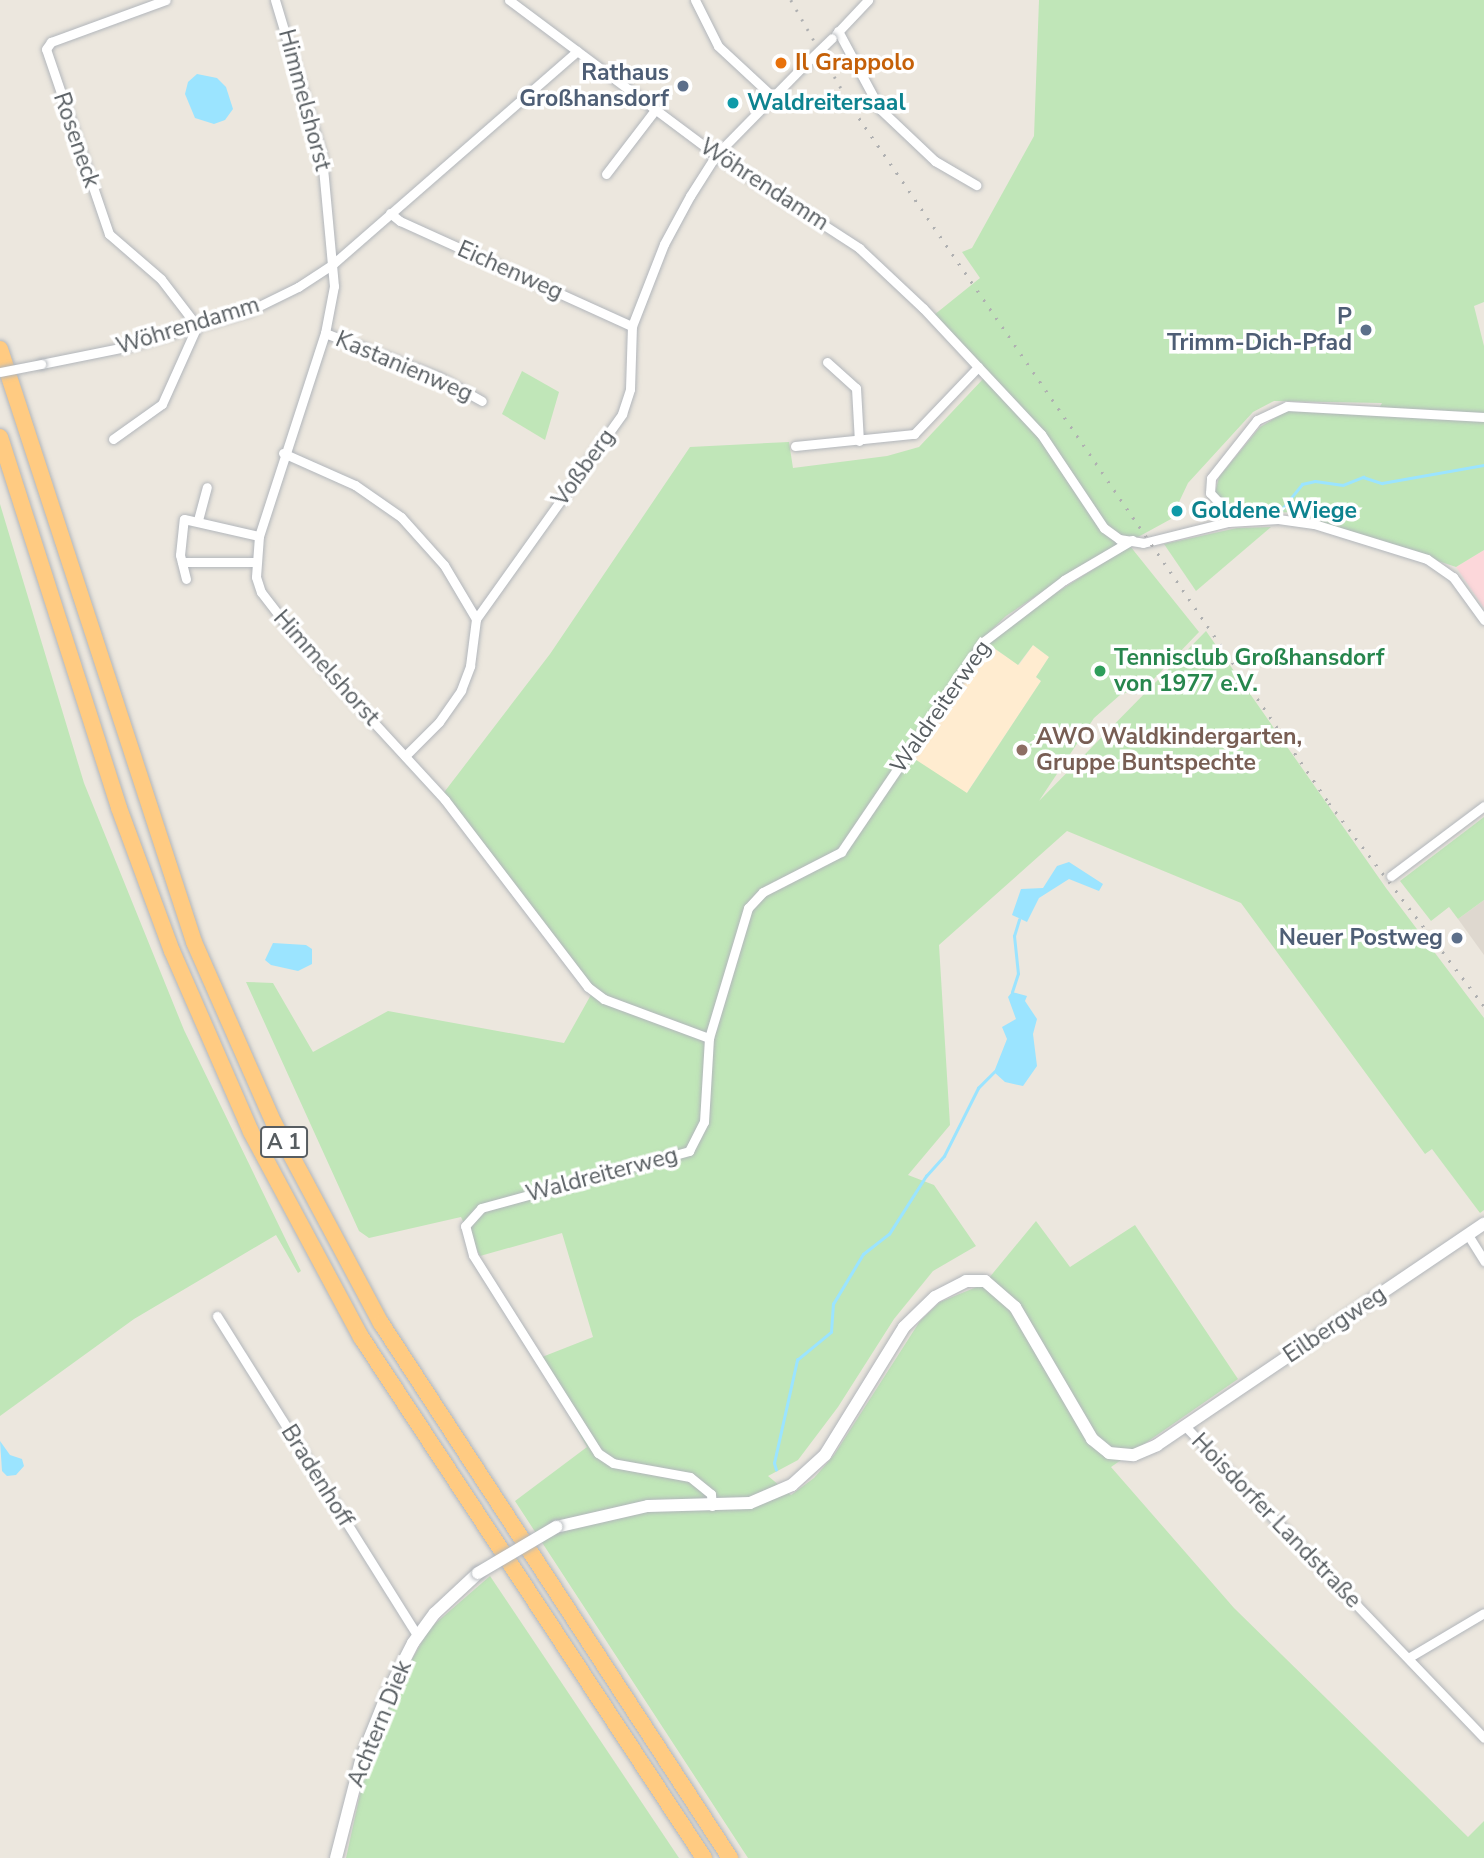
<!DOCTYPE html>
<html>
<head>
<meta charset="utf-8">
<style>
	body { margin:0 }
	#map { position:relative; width:1484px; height:1858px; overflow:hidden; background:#ece7de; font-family:"Nunito Sans",sans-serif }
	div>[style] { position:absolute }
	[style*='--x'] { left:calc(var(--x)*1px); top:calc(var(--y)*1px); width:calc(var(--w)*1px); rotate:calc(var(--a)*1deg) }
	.commercial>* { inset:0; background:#ffecd0 }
	.education>* { inset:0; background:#ded8cf }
	.medical>* { inset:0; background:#fcd7da }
	.green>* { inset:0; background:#c0e6b8 }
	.water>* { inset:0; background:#9be4ff }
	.stream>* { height:2.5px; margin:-1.25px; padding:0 1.25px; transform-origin:1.25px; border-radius:1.25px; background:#9be4ff }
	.roads { filter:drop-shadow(0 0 2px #b2b6bb) drop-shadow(0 0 2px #b2b6bb) }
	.minor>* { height:9px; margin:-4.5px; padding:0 4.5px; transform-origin:4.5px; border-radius:4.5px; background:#fff }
	.secondary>* { height:12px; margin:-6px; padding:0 6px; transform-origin:6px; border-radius:6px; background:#fff }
	.motorway>* { height:16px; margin:-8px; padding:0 8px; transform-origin:8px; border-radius:8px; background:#ffcb82 }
	.rail>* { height:2.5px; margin-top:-1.25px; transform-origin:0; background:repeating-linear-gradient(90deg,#afb0b1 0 2px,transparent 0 11px) }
	.bridges { filter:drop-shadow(0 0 2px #b2b6bb) drop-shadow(0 0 2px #b2b6bb) }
	.minor-bridge>* { height:9px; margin:-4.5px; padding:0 4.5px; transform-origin:4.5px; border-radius:4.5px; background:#fff }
	.secondary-bridge>* { height:12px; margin:-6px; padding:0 6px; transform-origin:6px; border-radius:6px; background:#fff }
	.dots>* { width:19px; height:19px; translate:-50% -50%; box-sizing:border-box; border:4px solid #fff; border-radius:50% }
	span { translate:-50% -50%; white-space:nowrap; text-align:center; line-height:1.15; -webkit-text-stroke:7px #fff; paint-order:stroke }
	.shield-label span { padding:2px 5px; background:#fff; border:2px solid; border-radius:5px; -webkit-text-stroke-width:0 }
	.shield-label { font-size:21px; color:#575d61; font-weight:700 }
	.food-label { font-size:23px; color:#c56008; font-weight:700 }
	.left { translate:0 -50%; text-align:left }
	.service-label { font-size:23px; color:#4e5e75; font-weight:700 }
	.right { translate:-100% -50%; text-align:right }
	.street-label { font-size:23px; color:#575d61 }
	.culture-label { font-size:23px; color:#0d838f; font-weight:700 }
	.leisure-label { font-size:23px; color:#27864d; font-weight:700 }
	.education-label { font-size:23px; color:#785e54; font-weight:700 }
</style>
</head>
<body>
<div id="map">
	<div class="commercial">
		<i style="clip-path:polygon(987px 644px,1019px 665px,1033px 645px,1049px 657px,1036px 677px,1041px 681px,966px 794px,910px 756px)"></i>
	</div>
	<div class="education">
		<i style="clip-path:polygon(1484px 900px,1484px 955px,1458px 919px)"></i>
	</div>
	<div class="medical">
		<i style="clip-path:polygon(1484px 550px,1484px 608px,1456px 567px)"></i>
	</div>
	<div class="green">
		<i style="clip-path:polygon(1039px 0,1484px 0,1484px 302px,1474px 306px,1484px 346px,1484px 550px,1456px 567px,1292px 512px,1236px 515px,1215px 493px,1219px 477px,1260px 427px,1287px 411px,1377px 412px,1382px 403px,1274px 401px,1253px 412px,1188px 483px,1171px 519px,1063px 578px,1006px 616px,978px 643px,904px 752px,967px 793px,1041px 681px,1036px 677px,1049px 657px,1033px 645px,1018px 665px,987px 643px,1018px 617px,1130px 546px,1199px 632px,1150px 683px,1120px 695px,1094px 718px,1039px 801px,1206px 631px,1386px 888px,1484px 1018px,1484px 1210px,1480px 1213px,1432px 1149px,1425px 1154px,1241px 903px,1067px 831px,939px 945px,950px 1125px,908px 1175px,934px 1185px,976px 1246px,933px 1271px,894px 1319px,838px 1407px,798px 1460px,768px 1476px,791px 1495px,814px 1478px,834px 1455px,920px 1321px,940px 1302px,984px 1284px,1036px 1221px,1070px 1267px,1135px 1225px,1238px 1379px,1111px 1467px,1234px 1608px,1468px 1837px,1484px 1821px,1484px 1858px,748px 1858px,515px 1501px,587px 1447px,537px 1359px,593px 1337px,562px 1233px,480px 1256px,461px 1217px,369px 1238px,359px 1231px,246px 982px,273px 983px,313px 1052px,388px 1011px,564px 1043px,592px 993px,442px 795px,550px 654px,690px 447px,789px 442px,793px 468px,887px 456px,919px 447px,983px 379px,981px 367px,934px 315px,980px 278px,962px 252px,972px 248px,1034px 136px)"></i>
		<i style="clip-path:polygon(522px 371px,559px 392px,545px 440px,502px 414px)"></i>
		<i style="clip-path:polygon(0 504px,84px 783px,184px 1030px,301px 1271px,298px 1273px,276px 1235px,134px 1319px,0 1416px)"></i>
		<i style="clip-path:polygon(1271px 527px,1196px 591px,1164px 544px,1237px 528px)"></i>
		<i style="clip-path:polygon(1484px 817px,1484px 900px,1458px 919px,1449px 907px,1431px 921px,1400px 881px)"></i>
		<i style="clip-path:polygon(490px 1576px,679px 1858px,346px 1858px,367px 1762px,393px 1692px,430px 1628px)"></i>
	</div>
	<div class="water">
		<i style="clip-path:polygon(197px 74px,217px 78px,226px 87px,233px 109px,225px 120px,214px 124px,195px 118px,185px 94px,188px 82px)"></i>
		<i style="clip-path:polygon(1069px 862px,1103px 884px,1099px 891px,1069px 879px,1039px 898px,1027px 922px,1012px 915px,1021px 889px,1043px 888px,1057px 866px)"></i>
		<i style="clip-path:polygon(273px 943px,306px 945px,312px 949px,312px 964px,298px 971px,271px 965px,265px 960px)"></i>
		<i style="clip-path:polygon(1012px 992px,1027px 996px,1025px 1001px,1037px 1019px,1033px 1034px,1037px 1066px,1023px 1086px,1005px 1082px,994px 1072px,1007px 1039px,1002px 1027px,1016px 1019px,1008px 997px)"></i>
		<i style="clip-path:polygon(0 1441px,10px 1455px,22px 1459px,24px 1466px,16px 1475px,7px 1476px,2px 1471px)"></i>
	</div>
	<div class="stream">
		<i style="--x:1282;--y:509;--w:32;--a:-51"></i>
		<i style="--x:1302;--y:484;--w:13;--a:-13"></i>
		<i style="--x:1315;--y:481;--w:28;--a:8"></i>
		<i style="--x:1343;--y:485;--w:22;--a:-22"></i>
		<i style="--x:1363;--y:477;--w:20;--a:18"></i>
		<i style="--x:1382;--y:483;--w:104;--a:-10"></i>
		<i style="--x:1012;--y:992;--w:19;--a:-72"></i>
		<i style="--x:1018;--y:974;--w:38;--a:-96"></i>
		<i style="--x:1014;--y:936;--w:17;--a:-73"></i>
		<i style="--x:776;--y:1470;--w:7;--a:-106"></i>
		<i style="--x:774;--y:1463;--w:106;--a:-77.4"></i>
		<i style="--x:797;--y:1360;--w:44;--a:-39.5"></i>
		<i style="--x:831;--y:1332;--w:28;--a:-86"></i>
		<i style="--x:833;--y:1304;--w:58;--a:-59"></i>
		<i style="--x:863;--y:1254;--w:33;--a:-38"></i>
		<i style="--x:889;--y:1234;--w:69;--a:-57.5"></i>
		<i style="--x:926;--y:1176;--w:27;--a:-48"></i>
		<i style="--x:944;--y:1156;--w:76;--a:-63.4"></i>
		<i style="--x:978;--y:1088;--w:23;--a:-45"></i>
	</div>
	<div class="roads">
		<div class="minor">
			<i style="--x:275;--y:0;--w:164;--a:73.3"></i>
			<i style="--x:322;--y:157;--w:130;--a:84.7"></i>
			<i style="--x:334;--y:286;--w:48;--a:100.8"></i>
			<i style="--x:325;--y:333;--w:213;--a:108"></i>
			<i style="--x:259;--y:536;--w:41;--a:94.2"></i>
			<i style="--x:256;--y:577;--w:16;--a:72"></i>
			<i style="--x:261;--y:592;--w:61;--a:52.4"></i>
			<i style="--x:298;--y:640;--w:217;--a:47.4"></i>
			<i style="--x:445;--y:800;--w:235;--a:52.6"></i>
			<i style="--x:588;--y:987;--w:20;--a:37"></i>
			<i style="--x:604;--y:999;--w:112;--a:20.4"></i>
			<i style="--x:509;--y:0;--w:259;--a:36.8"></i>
			<i style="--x:716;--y:155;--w:171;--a:33"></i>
			<i style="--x:859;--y:248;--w:88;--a:43.2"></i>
			<i style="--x:923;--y:308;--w:173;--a:46.9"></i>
			<i style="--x:1041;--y:434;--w:113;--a:56.2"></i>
			<i style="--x:1104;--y:528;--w:19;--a:36"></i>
			<i style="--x:1119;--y:539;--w:24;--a:9"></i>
			<i style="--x:1143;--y:543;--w:88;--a:-13.9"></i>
			<i style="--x:1228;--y:522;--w:50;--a:-3.4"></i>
			<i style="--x:1278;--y:519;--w:36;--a:8"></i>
			<i style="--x:1314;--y:524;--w:118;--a:17.2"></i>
			<i style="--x:1427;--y:559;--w:32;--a:35"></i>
			<i style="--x:1453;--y:577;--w:53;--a:54.2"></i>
			<i style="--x:695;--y:0;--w:51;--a:63.4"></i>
			<i style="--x:718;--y:46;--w:75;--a:42.8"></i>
			<i style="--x:838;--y:31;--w:89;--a:61.7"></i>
			<i style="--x:880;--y:109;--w:76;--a:43.4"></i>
			<i style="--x:935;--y:161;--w:48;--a:30.3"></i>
			<i style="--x:836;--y:34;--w:47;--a:-46.7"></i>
			<i style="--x:606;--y:174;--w:81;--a:-52.6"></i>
			<i style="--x:390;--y:213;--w:13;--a:39"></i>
			<i style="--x:400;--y:221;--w:255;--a:24.4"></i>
			<i style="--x:325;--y:333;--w:122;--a:21.1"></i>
			<i style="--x:439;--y:377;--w:49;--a:29.2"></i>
			<i style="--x:827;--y:362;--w:39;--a:42"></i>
			<i style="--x:856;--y:388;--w:53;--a:86.8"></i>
			<i style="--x:41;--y:364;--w:86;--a:-11.4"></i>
			<i style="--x:125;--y:347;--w:129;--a:-16.2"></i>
			<i style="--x:249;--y:311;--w:55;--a:-26.1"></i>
			<i style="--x:298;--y:287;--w:42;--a:-33.3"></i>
			<i style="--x:333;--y:264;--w:324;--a:-41.1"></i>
			<i style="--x:113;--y:439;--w:60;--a:-35.5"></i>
			<i style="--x:162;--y:404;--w:85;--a:-65.8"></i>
			<i style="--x:197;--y:326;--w:59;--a:-127.5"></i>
			<i style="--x:161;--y:279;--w:69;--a:-139.1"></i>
			<i style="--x:109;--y:234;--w:195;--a:-108.8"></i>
			<i style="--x:46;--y:49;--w:9;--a:-54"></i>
			<i style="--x:51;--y:42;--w:122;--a:-20.1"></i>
			<i style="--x:795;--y:446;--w:120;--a:-5.8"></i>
			<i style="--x:914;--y:434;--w:93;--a:-46.3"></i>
			<i style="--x:283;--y:453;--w:79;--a:24"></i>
			<i style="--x:355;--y:485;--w:56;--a:34.8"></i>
			<i style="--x:401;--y:517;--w:64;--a:48.1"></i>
			<i style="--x:444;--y:565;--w:63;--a:59.3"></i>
			<i style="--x:198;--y:520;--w:34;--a:-75"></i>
			<i style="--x:1228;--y:522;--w:11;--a:-95"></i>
			<i style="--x:1227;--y:511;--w:25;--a:-133"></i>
			<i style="--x:1210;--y:493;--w:15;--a:-86"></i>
			<i style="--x:1211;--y:478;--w:74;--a:-51.6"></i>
			<i style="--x:1257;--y:420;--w:33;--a:-25"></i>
			<i style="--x:1287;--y:406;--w:197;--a:3.2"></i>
			<i style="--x:182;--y:562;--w:73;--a:0"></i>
			<i style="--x:186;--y:579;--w:25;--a:-104"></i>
			<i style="--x:180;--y:555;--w:36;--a:-84"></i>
			<i style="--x:184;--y:519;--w:77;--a:12.8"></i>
			<i style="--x:405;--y:756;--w:48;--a:-45"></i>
			<i style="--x:439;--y:722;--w:39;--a:-55"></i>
			<i style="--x:461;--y:690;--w:26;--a:-69"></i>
			<i style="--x:470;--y:666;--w:47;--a:-82.7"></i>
			<i style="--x:476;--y:619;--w:252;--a:-54.5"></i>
			<i style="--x:622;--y:414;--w:26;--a:-72"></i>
			<i style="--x:630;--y:389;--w:63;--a:-88.2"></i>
			<i style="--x:632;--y:326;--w:88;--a:-68.7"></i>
			<i style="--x:664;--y:244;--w:55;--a:-61.6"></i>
			<i style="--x:690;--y:196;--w:49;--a:-57.6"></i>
			<i style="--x:716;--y:155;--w:127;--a:-45.6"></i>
			<i style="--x:1391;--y:876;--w:116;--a:-37"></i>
			<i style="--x:1468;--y:1235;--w:31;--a:58"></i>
			<i style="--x:217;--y:1316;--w:378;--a:57.9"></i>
			<i style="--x:1185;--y:1426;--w:432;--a:46.2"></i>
			<i style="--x:712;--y:1506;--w:12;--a:-95"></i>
			<i style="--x:711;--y:1494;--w:27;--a:-141"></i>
			<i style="--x:690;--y:1477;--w:78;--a:-169.7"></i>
			<i style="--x:613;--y:1463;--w:18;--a:-146"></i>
			<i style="--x:598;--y:1453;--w:234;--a:-122.3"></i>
			<i style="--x:473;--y:1255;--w:30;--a:-105"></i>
			<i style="--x:465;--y:1226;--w:24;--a:-48"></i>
			<i style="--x:481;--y:1208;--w:216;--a:-15.3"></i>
			<i style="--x:689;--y:1151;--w:33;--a:-63"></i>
			<i style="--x:704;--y:1122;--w:84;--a:-86.6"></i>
			<i style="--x:709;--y:1038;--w:136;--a:-73.3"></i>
			<i style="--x:748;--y:908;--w:22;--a:-47"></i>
			<i style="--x:763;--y:892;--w:88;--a:-27.1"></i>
			<i style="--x:841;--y:852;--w:254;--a:-55.9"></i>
			<i style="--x:983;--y:642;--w:102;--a:-37.4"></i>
			<i style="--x:1064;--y:580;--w:79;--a:-30.5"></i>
			<i style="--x:1408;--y:1658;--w:88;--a:-30.6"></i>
		</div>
		<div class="secondary">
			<i style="--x:556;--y:1527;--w:94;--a:-12.9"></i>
			<i style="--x:648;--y:1506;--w:102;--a:-1.7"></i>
			<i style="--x:750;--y:1503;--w:46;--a:-23.2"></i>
			<i style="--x:792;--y:1485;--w:45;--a:-42.3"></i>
			<i style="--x:825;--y:1455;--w:150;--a:-58.3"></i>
			<i style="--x:904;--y:1327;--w:43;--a:-44.1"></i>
			<i style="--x:935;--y:1297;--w:35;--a:-27"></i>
			<i style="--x:966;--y:1281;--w:19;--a:0"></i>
			<i style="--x:985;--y:1281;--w:40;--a:41"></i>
			<i style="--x:1015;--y:1307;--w:153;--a:59.7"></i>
			<i style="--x:1092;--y:1439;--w:22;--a:39"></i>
			<i style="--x:1109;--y:1453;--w:25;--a:5"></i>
			<i style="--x:1134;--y:1455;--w:25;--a:-23"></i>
			<i style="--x:1157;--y:1445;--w:395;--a:-34.1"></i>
			<i style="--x:336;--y:1858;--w:104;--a:-75.6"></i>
			<i style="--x:362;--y:1757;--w:72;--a:-68.1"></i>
			<i style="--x:389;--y:1690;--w:53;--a:-62.9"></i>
			<i style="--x:413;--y:1643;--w:37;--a:-54"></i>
			<i style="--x:435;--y:1613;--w:59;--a:-42.9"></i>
		</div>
		<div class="motorway">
			<i style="--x:0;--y:349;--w:624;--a:71.88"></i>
			<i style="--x:194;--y:942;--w:198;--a:66.2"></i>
			<i style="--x:274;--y:1123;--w:227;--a:61.9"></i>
			<i style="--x:381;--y:1323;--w:639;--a:56.88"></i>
			<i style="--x:0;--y:437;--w:390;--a:72.2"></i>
			<i style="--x:119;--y:808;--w:153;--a:69.7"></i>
			<i style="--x:172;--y:951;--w:197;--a:66.4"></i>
			<i style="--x:251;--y:1132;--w:233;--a:61.8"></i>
			<i style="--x:361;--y:1337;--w:624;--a:56.64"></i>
		</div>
	</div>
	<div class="rail">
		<i style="--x:791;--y:0;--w:125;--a:60.4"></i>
		<i style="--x:853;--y:109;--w:842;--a:55.55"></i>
		<i style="--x:1329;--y:803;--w:255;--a:52.6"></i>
	</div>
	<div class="bridges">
		<div class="minor-bridge">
			<i style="--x:805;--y:64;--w:37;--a:-44"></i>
			<i style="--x:0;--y:372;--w:42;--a:-11"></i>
		</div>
		<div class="secondary-bridge">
			<i style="--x:478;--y:1573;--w:91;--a:-30.5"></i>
		</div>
	</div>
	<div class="dots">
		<i style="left:781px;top:63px;background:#e8710a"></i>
		<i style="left:683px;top:86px;background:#5c6f8a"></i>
		<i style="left:733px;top:103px;background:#0f9aa8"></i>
		<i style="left:1366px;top:330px;background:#5c6f8a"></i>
		<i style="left:1177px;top:511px;background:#0f9aa8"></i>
		<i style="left:1100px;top:671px;background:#2e9e5b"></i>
		<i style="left:1022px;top:750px;background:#8d6e63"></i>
		<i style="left:1457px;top:938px;background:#5c6f8a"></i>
	</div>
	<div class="shield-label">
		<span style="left:284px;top:1142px">A 1</span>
	</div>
	<div class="food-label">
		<span class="left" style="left:795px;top:63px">Il Grappolo</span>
	</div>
	<div class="service-label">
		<span class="right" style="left:669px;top:86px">Rathaus<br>Großhansdorf</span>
		<span class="right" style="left:1352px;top:330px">P<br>Trimm-Dich-Pfad</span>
		<span class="right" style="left:1443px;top:938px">Neuer Postweg</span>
	</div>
	<div class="street-label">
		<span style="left:304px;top:100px;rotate:75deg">Himmelshorst</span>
		<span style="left:76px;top:140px;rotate:71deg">Roseneck</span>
		<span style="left:764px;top:185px;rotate:33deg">Wöhrendamm</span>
		<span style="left:510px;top:271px;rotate:24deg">Eichenweg</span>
		<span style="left:188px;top:326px;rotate:-17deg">Wöhrendamm</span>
		<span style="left:404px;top:367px;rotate:23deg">Kastanienweg</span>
		<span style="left:584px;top:468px;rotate:-54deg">Voßberg</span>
		<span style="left:326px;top:668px;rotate:48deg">Himmelshorst</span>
		<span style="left:941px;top:707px;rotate:-55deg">Waldreiterweg</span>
		<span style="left:602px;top:1175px;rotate:-15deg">Waldreiterweg</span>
		<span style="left:1335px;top:1325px;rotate:-34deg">Eilbergweg</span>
		<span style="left:317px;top:1476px;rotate:58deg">Bradenhoff</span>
		<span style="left:1276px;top:1521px;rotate:46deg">Hoisdorfer Landstraße</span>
		<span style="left:380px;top:1724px;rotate:-68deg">Achtern Diek</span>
	</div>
	<div class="culture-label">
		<span class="left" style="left:747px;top:103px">Waldreitersaal</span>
		<span class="left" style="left:1191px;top:511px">Goldene Wiege</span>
	</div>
	<div class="leisure-label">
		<span class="left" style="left:1114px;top:671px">Tennisclub Großhansdorf<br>von 1977 e.V.</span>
	</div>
	<div class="education-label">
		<span class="left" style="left:1036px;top:750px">AWO Waldkindergarten,<br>Gruppe Buntspechte</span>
	</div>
</div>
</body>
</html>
